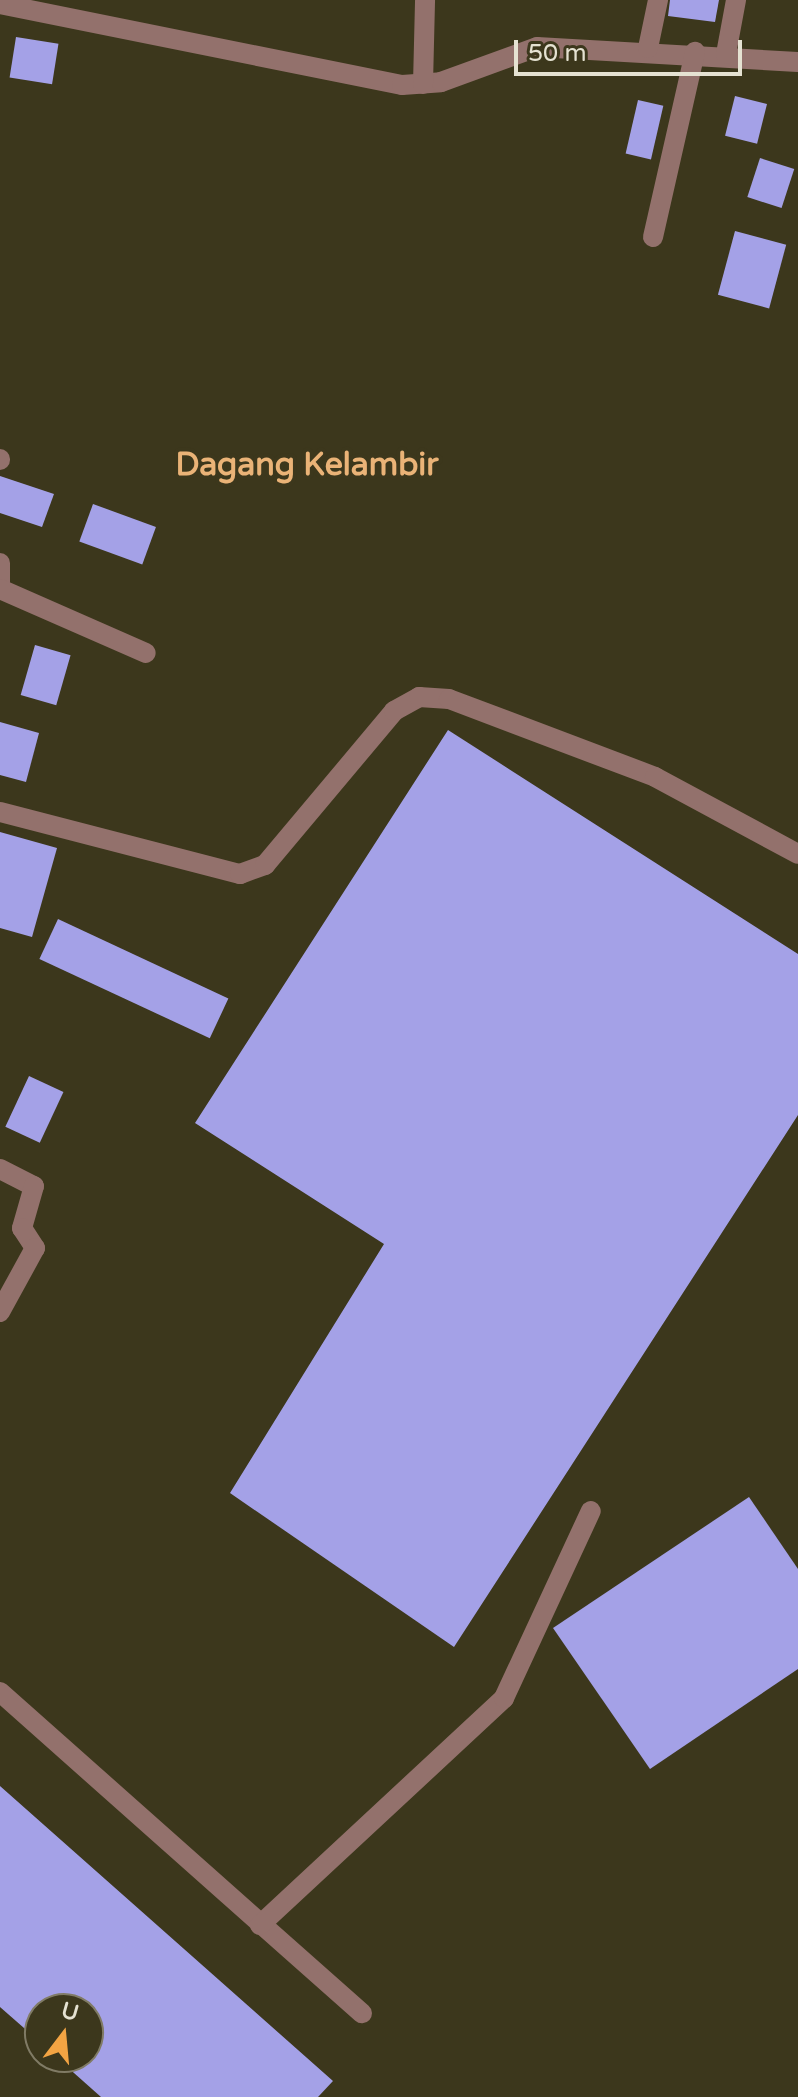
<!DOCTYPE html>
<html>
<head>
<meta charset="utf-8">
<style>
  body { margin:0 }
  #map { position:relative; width:798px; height:2097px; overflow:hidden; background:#3c371c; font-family:"Varela Round",sans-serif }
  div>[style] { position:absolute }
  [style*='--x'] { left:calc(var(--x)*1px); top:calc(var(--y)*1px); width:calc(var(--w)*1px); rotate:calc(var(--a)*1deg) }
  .building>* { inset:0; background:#a4a1e7; transform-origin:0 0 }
  .minor>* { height:20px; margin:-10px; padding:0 10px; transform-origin:10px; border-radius:10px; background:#93716c }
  span { translate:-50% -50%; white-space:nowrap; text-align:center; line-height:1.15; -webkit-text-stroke:8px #3c371c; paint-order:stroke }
  .quarter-label { font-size:32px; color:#eab377; font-weight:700 }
  .north { position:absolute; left:24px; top:1993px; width:80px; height:80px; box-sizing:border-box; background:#3c371c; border:2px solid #807b65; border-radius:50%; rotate:16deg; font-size:22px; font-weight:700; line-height:32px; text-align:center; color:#e5e2d2 }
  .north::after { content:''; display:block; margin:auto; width:28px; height:36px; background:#f3a443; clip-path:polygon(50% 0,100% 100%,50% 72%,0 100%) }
  .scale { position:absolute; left:514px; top:40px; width:228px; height:36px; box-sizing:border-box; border:4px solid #e5e2d2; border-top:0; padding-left:10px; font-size:24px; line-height:28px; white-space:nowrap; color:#e5e2d2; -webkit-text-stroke:6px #3c371c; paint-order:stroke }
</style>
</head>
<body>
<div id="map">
  <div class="building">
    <div style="clip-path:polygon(670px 0,719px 0,715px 22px,668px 16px)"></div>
    <div style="left:16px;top:37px;width:43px;height:41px;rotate:9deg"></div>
    <div style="left:735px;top:96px;width:33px;height:41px;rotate:14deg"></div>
    <div style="left:638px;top:100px;width:26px;height:55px;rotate:13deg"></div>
    <div style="left:760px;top:158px;width:36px;height:41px;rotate:18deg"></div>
    <div style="left:735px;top:231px;width:53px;height:66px;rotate:15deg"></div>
    <div style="clip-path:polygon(0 476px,54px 494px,42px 527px,0 513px)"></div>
    <div style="left:93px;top:504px;width:67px;height:40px;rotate:20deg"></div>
    <div style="left:35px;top:645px;width:37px;height:52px;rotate:16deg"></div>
    <div style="clip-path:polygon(0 722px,39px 733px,26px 782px,0 775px)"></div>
    <div style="clip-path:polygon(448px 730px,798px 954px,798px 1115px,454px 1647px,230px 1493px,384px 1244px,195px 1123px)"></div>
    <div style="clip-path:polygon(0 832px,57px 848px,32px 937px,0 928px)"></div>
    <div style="left:58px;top:919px;width:188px;height:44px;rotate:25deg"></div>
    <div style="left:29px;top:1076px;width:38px;height:56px;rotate:25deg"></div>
    <div style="clip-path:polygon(749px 1497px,798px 1569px,798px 1669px,650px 1769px,553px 1628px)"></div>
    <div style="clip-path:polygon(0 1786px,333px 2081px,318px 2097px,101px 2097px,56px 2057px,88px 2057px,88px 2009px,40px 2009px,40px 2042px,0 2007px)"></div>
  </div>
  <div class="minor">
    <div style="--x:0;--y:4;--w:410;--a:11.4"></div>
    <div style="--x:402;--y:85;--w:39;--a:-4"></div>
    <div style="--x:441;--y:82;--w:102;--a:-20"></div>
    <div style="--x:537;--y:47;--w:261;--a:3.3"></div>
    <div style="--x:648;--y:48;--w:49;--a:-78.2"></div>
    <div style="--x:726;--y:54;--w:55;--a:-79.5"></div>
    <div style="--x:423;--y:84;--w:84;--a:-88.6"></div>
    <div style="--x:653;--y:237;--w:190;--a:-77.2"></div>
    <div style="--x:0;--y:459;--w:1;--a:90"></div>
    <div style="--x:0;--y:563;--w:23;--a:90"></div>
    <div style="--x:0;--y:589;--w:159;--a:23.7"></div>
    <div style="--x:0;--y:812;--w:248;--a:14.5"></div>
    <div style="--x:240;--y:874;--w:27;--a:-20"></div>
    <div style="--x:265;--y:865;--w:201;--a:-50"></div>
    <div style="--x:394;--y:711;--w:29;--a:-29"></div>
    <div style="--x:419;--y:697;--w:30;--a:4"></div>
    <div style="--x:449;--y:699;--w:220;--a:20.7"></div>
    <div style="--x:655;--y:777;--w:162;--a:28.3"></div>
    <div style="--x:0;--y:1169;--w:38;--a:27"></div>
    <div style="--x:34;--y:1186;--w:44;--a:105.9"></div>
    <div style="--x:22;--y:1228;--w:24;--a:57"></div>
    <div style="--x:35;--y:1248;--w:73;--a:118.7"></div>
    <div style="--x:0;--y:1692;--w:484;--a:41.6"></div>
    <div style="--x:260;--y:1925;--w:333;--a:-42.9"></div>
    <div style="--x:504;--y:1698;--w:206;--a:-65.1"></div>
  </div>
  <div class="quarter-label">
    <span style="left:307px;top:465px">Dagang Kelambir</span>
  </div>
  <div class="north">U</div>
  <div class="scale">50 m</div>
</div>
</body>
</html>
